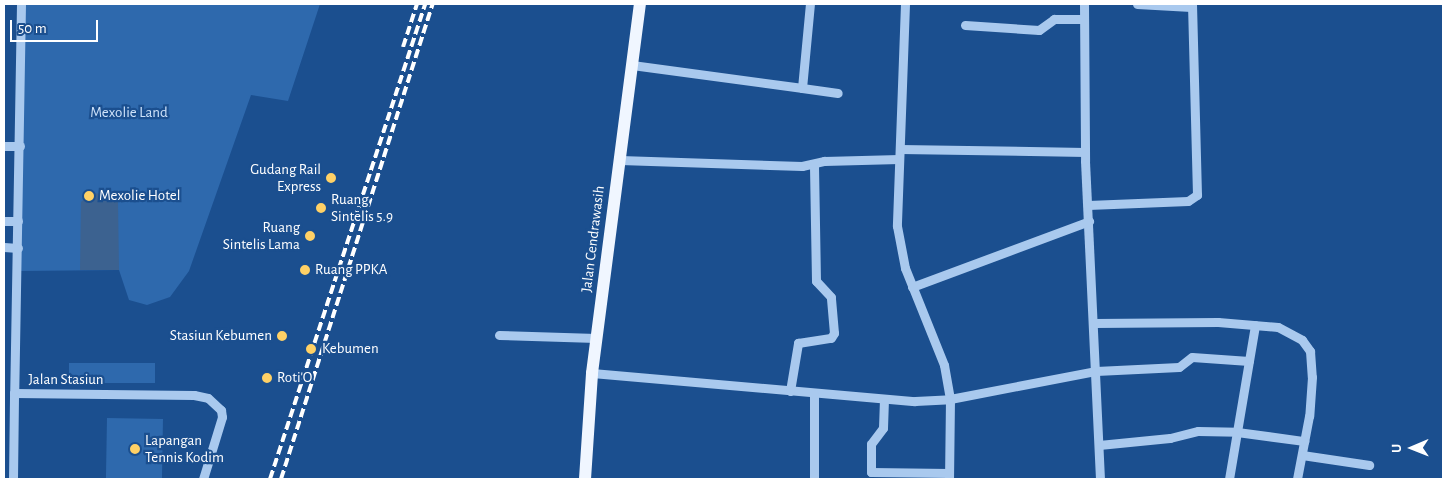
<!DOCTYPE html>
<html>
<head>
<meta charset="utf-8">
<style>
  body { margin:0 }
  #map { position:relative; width:1447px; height:483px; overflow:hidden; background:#1b4f8f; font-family:"Alegreya Sans",sans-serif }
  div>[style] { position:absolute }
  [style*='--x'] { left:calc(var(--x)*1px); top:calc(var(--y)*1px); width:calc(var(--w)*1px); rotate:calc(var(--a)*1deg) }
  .green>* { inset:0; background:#2e69ad; transform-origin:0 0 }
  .water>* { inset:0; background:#3c6290 }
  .minor>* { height:9px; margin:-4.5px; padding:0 4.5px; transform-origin:4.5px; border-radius:4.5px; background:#a9c9ee }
  .major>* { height:12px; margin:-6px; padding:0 6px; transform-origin:6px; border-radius:6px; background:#f0f6ff }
  .rail>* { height:4px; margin-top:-2px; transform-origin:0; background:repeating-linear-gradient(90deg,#fff 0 9px,transparent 0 13px) }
  .dots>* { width:14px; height:14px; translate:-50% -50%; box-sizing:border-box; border:2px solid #1b4f8f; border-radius:50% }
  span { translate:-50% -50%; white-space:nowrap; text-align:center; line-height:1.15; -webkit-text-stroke:4.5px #1b4f8f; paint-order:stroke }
  .park-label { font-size:15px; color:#cfe3fa }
  .poi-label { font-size:15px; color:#fff }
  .right { translate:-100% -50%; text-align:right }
  .left { translate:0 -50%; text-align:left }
  .street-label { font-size:15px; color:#fff }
  .frame { position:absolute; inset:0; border:5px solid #fff; pointer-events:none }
  .north { position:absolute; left:1387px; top:423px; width:50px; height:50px; -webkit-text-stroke:4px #1b4f8f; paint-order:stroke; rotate:269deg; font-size:14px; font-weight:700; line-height:20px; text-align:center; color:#fff }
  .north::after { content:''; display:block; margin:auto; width:18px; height:22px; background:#fff; clip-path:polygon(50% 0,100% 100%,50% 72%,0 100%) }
  .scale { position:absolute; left:10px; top:20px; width:88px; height:22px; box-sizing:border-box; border:2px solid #fff; border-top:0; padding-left:6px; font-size:15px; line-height:18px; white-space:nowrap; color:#fff; -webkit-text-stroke:4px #1b4f8f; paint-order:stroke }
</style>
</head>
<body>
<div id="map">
  <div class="green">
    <div style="clip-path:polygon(21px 4px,320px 4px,288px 101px,251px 95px,189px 271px,170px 297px,147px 305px,129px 300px,119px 270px,17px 271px)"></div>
    <div style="left:155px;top:363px;width:20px;height:86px;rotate:90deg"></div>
    <div style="left:107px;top:418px;width:56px;height:61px;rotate:1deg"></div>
  </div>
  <div class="water">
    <div style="clip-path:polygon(91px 193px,101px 194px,108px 200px,118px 201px,119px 270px,80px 270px,81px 202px)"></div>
  </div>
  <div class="minor">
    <div style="--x:21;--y:4;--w:389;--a:91"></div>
    <div style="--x:14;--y:393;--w:180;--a:0.6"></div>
    <div style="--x:194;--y:395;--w:14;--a:12"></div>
    <div style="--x:208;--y:398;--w:18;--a:43"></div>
    <div style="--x:221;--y:410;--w:7;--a:82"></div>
    <div style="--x:222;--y:417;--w:65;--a:107"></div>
    <div style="--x:905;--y:4;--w:222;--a:92.1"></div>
    <div style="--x:897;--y:226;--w:43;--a:79.2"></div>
    <div style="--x:905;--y:268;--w:105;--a:68.1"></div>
    <div style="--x:944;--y:365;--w:35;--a:80"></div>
    <div style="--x:950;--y:399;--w:80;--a:90.7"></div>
    <div style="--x:1084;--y:4;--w:157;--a:89.6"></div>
    <div style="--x:1085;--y:161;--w:318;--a:87.3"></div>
    <div style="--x:1137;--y:4;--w:54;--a:3.2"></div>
    <div style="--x:965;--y:25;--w:74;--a:3.9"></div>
    <div style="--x:1039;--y:30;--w:19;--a:-36"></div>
    <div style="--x:1054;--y:19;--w:30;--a:0"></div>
    <div style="--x:632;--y:65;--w:172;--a:7.7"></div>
    <div style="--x:802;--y:88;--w:84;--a:-84.6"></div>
    <div style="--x:802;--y:88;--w:36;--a:8"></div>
    <div style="--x:4;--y:146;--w:16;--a:0"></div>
    <div style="--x:900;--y:149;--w:185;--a:0.9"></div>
    <div style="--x:620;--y:160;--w:182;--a:1.9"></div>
    <div style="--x:802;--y:166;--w:23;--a:-13"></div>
    <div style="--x:824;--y:161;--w:75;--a:-1.5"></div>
    <div style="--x:1088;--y:205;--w:100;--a:-2.3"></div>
    <div style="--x:1188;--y:201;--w:11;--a:-34"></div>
    <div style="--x:1197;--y:195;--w:191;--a:-91.5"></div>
    <div style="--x:4;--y:221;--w:14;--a:0"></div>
    <div style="--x:4;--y:247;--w:14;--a:4"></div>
    <div style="--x:912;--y:287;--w:189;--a:-20.4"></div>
    <div style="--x:1094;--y:323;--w:124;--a:-0.5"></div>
    <div style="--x:1218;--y:322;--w:60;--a:4.8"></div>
    <div style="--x:1278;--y:327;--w:27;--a:28"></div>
    <div style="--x:1302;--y:340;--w:14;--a:54"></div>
    <div style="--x:1310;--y:351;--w:26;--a:86"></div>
    <div style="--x:1312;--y:377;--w:39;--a:94"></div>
    <div style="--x:1309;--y:416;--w:64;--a:100.8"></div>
    <div style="--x:499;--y:335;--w:97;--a:1.8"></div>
    <div style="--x:592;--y:373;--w:324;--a:5"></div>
    <div style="--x:915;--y:401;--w:35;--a:-3"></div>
    <div style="--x:950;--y:399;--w:149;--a:-10.9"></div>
    <div style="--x:1096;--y:371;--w:83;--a:-2.8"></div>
    <div style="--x:1179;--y:367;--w:16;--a:-38"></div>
    <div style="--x:1192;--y:357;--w:57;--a:4"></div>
    <div style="--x:790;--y:391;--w:49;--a:-80.5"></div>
    <div style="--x:798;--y:343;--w:33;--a:-9"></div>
    <div style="--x:831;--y:338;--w:6;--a:-59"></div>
    <div style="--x:834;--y:333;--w:36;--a:-95"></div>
    <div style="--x:831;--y:297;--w:22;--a:-133"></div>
    <div style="--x:816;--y:281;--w:117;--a:-91"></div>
    <div style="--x:814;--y:394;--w:85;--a:90"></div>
    <div style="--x:884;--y:399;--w:29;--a:92"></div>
    <div style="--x:883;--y:428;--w:20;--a:127"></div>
    <div style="--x:871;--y:444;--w:28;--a:90"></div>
    <div style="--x:871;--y:472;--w:78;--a:0.7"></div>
    <div style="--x:1099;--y:445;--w:71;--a:-5.6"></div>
    <div style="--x:1170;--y:438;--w:29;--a:-14"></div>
    <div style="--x:1198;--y:431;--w:39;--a:1"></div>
    <div style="--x:1237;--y:432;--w:68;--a:7.7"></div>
    <div style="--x:1302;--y:455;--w:68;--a:8.5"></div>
    <div style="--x:13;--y:479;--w:86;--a:-89.3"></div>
    <div style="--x:1229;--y:479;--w:156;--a:-80.4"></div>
  </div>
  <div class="major">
    <div style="--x:585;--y:479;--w:106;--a:-86.2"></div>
    <div style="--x:592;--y:373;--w:372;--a:-82.6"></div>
  </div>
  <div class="rail">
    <div style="--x:403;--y:47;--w:45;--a:-72"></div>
    <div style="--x:270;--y:479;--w:500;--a:-71.9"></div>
    <div style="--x:281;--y:479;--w:499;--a:-72.3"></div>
  </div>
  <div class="dots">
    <div style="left:331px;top:178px;background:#ffd166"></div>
    <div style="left:89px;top:196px;background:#ffd166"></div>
    <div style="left:321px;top:208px;background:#ffd166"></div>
    <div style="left:310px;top:236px;background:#ffd166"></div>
    <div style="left:305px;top:270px;background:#ffd166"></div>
    <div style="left:282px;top:336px;background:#ffd166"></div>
    <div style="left:311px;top:349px;background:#ffd166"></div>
    <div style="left:267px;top:378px;background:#ffd166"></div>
    <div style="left:135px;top:449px;background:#ffd166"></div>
  </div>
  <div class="park-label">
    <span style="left:129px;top:113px">Mexolie Land</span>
  </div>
  <div class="poi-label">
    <span class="right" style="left:321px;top:178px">Gudang Rail<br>Express</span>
    <span class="left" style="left:99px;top:196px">Mexolie Hotel</span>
    <span class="left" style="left:331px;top:208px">Ruang<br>Sintelis 5.9</span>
    <span class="right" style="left:300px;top:236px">Ruang<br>Sintelis Lama</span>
    <span class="left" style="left:315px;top:270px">Ruang PPKA</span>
    <span class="right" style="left:272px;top:336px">Stasiun Kebumen</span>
    <span class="left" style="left:322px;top:349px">Kebumen</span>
    <span class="left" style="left:277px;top:378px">Roti'O</span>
    <span class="left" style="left:145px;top:449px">Lapangan<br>Tennis Kodim</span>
  </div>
  <div class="street-label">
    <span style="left:593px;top:239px;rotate:-83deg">Jalan Cendrawasih</span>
    <span style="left:66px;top:380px">Jalan Stasiun</span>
  </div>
  <div class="frame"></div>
  <div class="north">U</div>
  <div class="scale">50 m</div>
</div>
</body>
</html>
